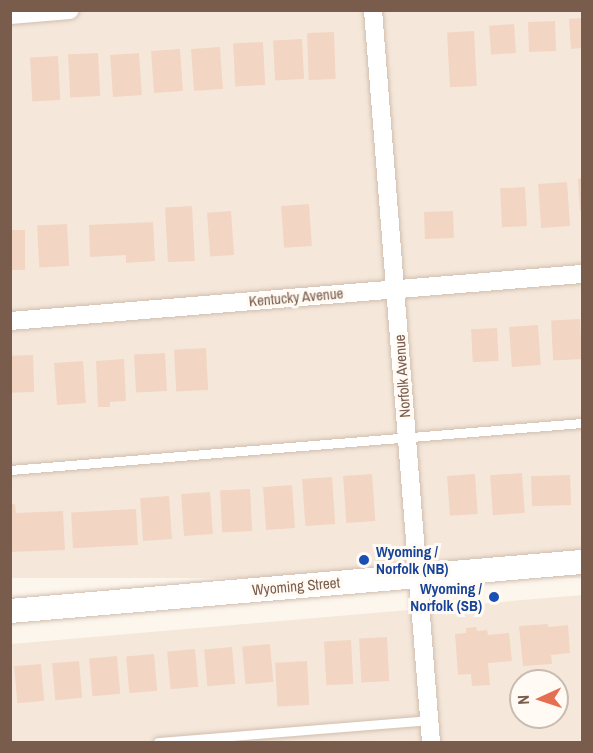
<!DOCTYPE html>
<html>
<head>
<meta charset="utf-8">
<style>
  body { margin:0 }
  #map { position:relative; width:593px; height:753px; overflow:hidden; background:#fdf6ec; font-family:"Archivo Narrow",sans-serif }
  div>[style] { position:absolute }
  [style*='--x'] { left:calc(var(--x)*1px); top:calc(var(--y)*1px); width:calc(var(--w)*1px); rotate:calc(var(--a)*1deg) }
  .residential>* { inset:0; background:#f5e8da; transform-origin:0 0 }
  .building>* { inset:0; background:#f3d5c3; transform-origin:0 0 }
  .roads { filter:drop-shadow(0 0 2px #d1beb0) drop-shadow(0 0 2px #d1beb0) }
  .service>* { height:9px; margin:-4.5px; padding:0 4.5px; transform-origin:4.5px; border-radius:4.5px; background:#fff }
  .minor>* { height:18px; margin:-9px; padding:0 9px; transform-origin:9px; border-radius:9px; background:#fff }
  .tertiary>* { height:24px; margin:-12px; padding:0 12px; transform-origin:12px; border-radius:12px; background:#fff }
  .dots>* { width:16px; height:16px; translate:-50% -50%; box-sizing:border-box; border:3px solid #fffaf3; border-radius:50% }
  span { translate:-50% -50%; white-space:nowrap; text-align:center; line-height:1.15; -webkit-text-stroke:6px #fffaf3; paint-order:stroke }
  .street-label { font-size:15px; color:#7a5c4d }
  .transit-label { font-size:15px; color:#164399; font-weight:700 }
  .left { translate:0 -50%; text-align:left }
  .right { translate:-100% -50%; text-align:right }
  .frame { position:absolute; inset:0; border:12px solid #7a5c4d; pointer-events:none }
  .north { position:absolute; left:509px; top:669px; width:60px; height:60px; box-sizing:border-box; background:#fffaf3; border:2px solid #cabbb1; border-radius:50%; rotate:267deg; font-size:16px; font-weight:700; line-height:24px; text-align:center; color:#7a5c4d }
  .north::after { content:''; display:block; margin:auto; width:21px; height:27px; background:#e76f51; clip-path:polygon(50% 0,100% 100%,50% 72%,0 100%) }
</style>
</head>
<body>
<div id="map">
  <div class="residential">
    <div style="left:11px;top:11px;width:571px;height:567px"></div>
    <div style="clip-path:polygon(evenodd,582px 595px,582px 742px,11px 742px,11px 644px,582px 595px,521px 681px,557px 681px,557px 717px,521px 717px,521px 681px)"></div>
  </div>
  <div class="building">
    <div style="clip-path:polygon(582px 18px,582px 48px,571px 49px,569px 19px)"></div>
    <div style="left:555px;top:21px;width:30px;height:27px;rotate:88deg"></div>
    <div style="left:514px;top:24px;width:29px;height:25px;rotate:86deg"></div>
    <div style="left:474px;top:31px;width:55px;height:27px;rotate:87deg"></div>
    <div style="left:334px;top:32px;width:47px;height:27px;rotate:88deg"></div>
    <div style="left:302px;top:39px;width:40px;height:29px;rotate:87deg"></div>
    <div style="left:263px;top:42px;width:43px;height:30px;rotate:87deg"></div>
    <div style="left:220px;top:47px;width:42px;height:29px;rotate:86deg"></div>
    <div style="left:180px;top:49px;width:42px;height:29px;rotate:86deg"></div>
    <div style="left:98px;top:53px;width:43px;height:30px;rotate:87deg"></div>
    <div style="left:139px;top:53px;width:42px;height:29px;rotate:86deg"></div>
    <div style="left:58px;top:56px;width:44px;height:28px;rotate:87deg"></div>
    <div style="clip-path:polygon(582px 178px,582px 210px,580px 210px,578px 179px)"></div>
    <div style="left:567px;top:182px;width:44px;height:29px;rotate:86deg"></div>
    <div style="left:525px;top:187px;width:39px;height:25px;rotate:87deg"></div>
    <div style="left:309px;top:204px;width:42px;height:28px;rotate:86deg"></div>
    <div style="left:192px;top:206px;width:55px;height:27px;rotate:87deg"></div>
    <div style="left:231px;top:211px;width:44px;height:24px;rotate:86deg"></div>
    <div style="left:453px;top:211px;width:27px;height:29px;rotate:88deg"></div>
    <div style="clip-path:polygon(153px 222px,155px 261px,126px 263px,126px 255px,90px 257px,89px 225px)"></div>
    <div style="left:67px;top:224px;width:42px;height:30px;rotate:87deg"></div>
    <div style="left:10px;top:230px;width:15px;height:40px"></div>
    <div style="left:580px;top:319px;width:40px;height:29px;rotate:87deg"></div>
    <div style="left:538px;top:325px;width:40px;height:29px;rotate:86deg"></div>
    <div style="left:497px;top:328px;width:33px;height:26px;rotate:87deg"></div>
    <div style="left:206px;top:348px;width:42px;height:32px;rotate:87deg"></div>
    <div style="left:165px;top:353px;width:38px;height:31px;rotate:87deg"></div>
    <div style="left:33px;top:355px;width:37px;height:23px;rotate:88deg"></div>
    <div style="clip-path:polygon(124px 359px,126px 401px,110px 402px,110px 407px,98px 407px,96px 361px)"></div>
    <div style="left:83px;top:361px;width:42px;height:29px;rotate:86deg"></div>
    <div style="left:522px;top:473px;width:40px;height:32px;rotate:86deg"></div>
    <div style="left:372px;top:474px;width:47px;height:29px;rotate:86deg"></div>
    <div style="left:475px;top:474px;width:40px;height:28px;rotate:86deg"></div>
    <div style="left:570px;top:475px;width:30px;height:39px;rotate:88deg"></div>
    <div style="left:332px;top:477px;width:47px;height:30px;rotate:86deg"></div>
    <div style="left:292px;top:485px;width:43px;height:29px;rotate:86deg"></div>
    <div style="left:250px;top:489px;width:42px;height:30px;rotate:87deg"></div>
    <div style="left:210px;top:492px;width:42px;height:29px;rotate:86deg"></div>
    <div style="left:169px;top:496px;width:43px;height:29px;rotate:86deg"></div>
    <div style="clip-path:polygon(15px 504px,16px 513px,63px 511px,65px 550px,10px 552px,10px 505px)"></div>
    <div style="left:136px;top:509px;width:36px;height:65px;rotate:87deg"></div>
    <div style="clip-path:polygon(548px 624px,548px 627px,568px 625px,570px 653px,551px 655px,552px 664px,523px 666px,519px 626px)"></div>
    <div style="clip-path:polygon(476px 627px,477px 631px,487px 630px,488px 635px,509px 633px,512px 661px,488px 663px,490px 685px,472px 686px,471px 674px,458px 675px,455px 634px,466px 633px,466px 628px)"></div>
    <div style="left:387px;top:637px;width:44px;height:28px;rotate:87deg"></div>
    <div style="left:351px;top:640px;width:44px;height:27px;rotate:87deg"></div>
    <div style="left:270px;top:644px;width:38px;height:28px;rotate:85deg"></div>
    <div style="left:232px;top:647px;width:37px;height:28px;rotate:85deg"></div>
    <div style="left:195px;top:649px;width:38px;height:28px;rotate:85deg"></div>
    <div style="left:154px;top:654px;width:37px;height:28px;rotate:85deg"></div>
    <div style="left:117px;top:656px;width:38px;height:28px;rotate:85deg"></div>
    <div style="left:79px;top:661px;width:37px;height:27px;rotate:85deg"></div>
    <div style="left:307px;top:661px;width:44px;height:32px;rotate:87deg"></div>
    <div style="left:41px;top:664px;width:37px;height:27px;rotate:85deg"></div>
  </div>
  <div class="roads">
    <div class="service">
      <div style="--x:10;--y:470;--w:574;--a:-4.7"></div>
      <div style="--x:158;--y:742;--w:272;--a:-4.6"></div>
    </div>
    <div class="minor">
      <div style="--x:373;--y:10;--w:734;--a:85.47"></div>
      <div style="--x:10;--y:15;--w:60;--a:-4.8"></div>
      <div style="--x:10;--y:321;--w:574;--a:-4.7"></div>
    </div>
    <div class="tertiary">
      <div style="--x:10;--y:611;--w:574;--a:-4.9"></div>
    </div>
  </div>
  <div class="dots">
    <div style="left:364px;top:560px;background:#1a4fb4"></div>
    <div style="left:494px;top:597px;background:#1a4fb4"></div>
  </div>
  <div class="street-label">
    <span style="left:296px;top:297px;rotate:-5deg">Kentucky Avenue</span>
    <span style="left:402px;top:376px;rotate:-94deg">Norfolk Avenue</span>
    <span style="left:296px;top:586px;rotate:-5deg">Wyoming Street</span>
  </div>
  <div class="transit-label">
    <span class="left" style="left:376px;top:560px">Wyoming /<br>Norfolk (NB)</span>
    <span class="right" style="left:482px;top:597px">Wyoming /<br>Norfolk (SB)</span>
  </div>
  <div class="frame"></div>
  <div class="north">N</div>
</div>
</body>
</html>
